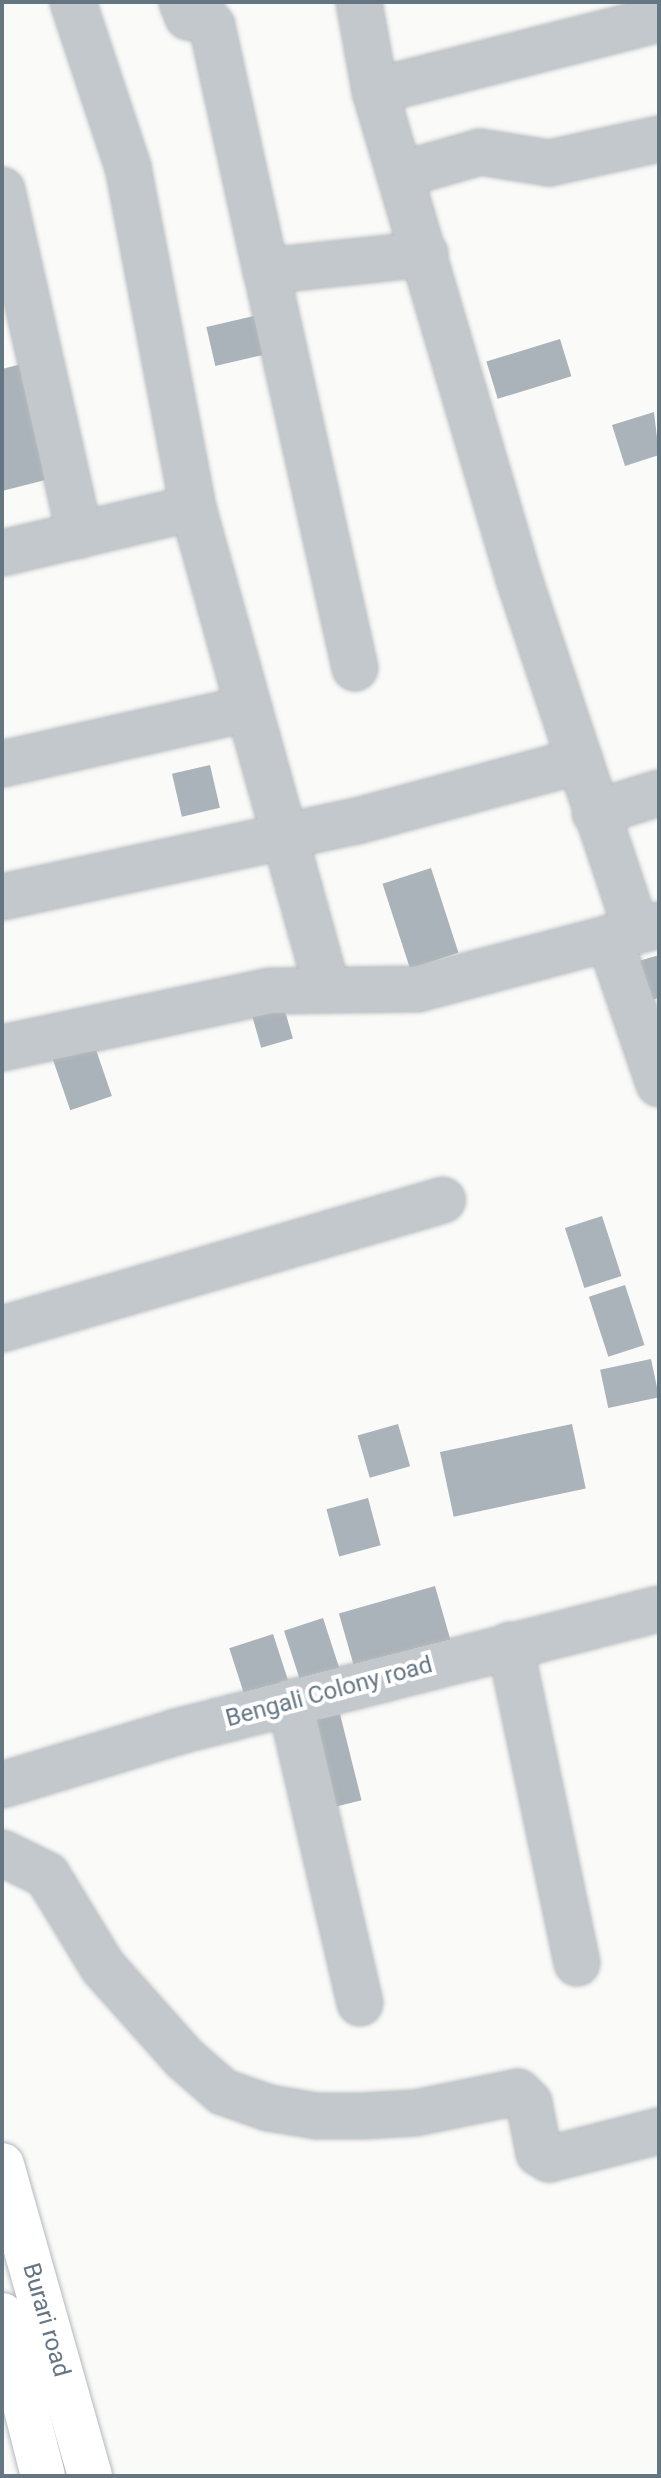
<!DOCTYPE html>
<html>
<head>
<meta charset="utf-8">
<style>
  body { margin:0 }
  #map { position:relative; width:661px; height:2478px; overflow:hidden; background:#fafaf8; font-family:Roboto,sans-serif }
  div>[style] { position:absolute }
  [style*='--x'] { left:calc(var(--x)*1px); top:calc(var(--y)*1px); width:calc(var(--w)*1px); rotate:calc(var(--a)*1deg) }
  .building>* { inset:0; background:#aab3b9; transform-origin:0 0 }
  .roads { filter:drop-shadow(0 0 2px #b5babe) drop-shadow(0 0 2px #b5babe) }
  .minor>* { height:44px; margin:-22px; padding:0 22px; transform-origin:22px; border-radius:22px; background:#c3c8cc }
  .major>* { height:44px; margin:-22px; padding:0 22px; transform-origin:22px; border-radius:22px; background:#fff }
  span { translate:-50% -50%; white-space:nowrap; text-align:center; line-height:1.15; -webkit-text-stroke:8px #fff; paint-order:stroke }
  .street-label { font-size:24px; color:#657683 }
  .frame { position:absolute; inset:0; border:4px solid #657683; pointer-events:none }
</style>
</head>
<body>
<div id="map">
  <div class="building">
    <div style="left:258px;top:315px;width:40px;height:53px;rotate:77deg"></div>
    <div style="left:560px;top:339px;width:39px;height:77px;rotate:73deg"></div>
    <div style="clip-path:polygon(33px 361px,61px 476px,2px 491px,2px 369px)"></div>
    <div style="clip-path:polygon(654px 412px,659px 455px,625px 466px,612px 425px)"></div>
    <div style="left:210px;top:765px;width:44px;height:39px;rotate:77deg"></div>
    <div style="left:431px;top:868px;width:89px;height:51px;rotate:72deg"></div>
    <div style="clip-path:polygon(659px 955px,659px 998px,651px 1000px,639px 961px)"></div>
    <div style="left:283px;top:1004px;width:36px;height:33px;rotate:74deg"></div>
    <div style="left:94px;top:1044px;width:55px;height:44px;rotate:71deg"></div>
    <div style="left:602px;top:1216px;width:63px;height:39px;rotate:72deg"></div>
    <div style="left:625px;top:1285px;width:63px;height:38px;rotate:72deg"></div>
    <div style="left:651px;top:1359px;width:39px;height:52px;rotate:78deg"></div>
    <div style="left:398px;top:1424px;width:44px;height:42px;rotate:74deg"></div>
    <div style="left:572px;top:1424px;width:66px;height:135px;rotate:78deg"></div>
    <div style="left:368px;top:1498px;width:49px;height:43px;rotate:75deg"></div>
    <div style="left:435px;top:1586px;width:59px;height:100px;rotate:74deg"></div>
    <div style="left:323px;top:1618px;width:60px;height:41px;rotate:72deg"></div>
    <div style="left:273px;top:1634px;width:60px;height:46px;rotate:72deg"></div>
    <div style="left:340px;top:1714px;width:89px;height:35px;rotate:76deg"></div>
  </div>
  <div class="roads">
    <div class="minor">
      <div style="--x:73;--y:2;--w:174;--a:71.6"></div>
      <div style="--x:128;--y:167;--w:347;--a:79.2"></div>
      <div style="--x:193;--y:508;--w:497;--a:74.4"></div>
      <div style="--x:182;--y:2;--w:16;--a:68"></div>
      <div style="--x:188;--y:17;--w:19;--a:9"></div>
      <div style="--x:207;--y:20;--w:8;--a:50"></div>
      <div style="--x:212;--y:26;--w:251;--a:77.6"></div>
      <div style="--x:359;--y:2;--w:90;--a:79.8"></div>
      <div style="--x:375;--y:91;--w:509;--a:73.56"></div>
      <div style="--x:519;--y:579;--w:371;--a:71.5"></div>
      <div style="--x:375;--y:91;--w:293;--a:-14.2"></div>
      <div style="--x:403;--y:174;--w:80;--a:-15.9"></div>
      <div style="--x:480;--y:152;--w:70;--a:9.1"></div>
      <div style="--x:549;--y:163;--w:113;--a:-12.3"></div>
      <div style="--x:2;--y:190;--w:354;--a:77.3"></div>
      <div style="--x:2;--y:553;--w:196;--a:-13.3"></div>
      <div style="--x:355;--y:668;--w:407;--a:-102.6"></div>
      <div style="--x:266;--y:271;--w:160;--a:-6.1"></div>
      <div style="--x:2;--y:764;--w:251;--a:-12.7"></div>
      <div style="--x:595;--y:813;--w:67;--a:-17.4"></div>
      <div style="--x:2;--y:897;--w:363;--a:-12.1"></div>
      <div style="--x:357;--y:821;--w:231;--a:-15.1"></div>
      <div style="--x:609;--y:938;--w:154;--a:71.1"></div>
      <div style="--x:2;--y:1048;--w:274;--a:-12"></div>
      <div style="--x:270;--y:991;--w:147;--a:-0.8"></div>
      <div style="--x:417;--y:989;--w:250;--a:-14.8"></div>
      <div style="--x:2;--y:1329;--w:459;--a:-16.3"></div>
      <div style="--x:510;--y:1645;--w:325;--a:78.1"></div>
      <div style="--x:290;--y:1702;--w:309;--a:76.9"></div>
      <div style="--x:2;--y:1785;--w:182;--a:-16.9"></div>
      <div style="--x:176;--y:1732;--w:498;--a:-14.3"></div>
      <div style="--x:2;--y:1853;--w:50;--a:26.1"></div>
      <div style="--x:47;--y:1875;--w:108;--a:58.7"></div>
      <div style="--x:103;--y:1967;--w:122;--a:48.3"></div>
      <div style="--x:184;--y:2058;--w:52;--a:41.1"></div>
      <div style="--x:223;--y:2092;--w:49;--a:19.2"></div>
      <div style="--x:269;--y:2108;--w:49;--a:9.5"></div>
      <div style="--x:317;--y:2116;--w:45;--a:0"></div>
      <div style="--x:362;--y:2116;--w:53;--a:-3.2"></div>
      <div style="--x:415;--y:2113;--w:105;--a:-11.5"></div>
      <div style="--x:518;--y:2092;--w:16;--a:45"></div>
      <div style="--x:529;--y:2103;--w:51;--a:78.7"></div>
      <div style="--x:539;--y:2153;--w:12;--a:31"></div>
      <div style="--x:549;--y:2159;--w:114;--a:-14.3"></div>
    </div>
    <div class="major">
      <div style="--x:2;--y:2165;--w:323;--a:74.2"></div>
      <div style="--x:2;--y:2315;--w:166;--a:75.7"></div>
    </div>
  </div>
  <div class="street-label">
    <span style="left:329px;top:1692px;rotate:-15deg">Bengali Colony road</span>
    <span style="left:46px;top:2320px;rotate:74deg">Burari road</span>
  </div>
  <div class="frame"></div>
</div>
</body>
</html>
